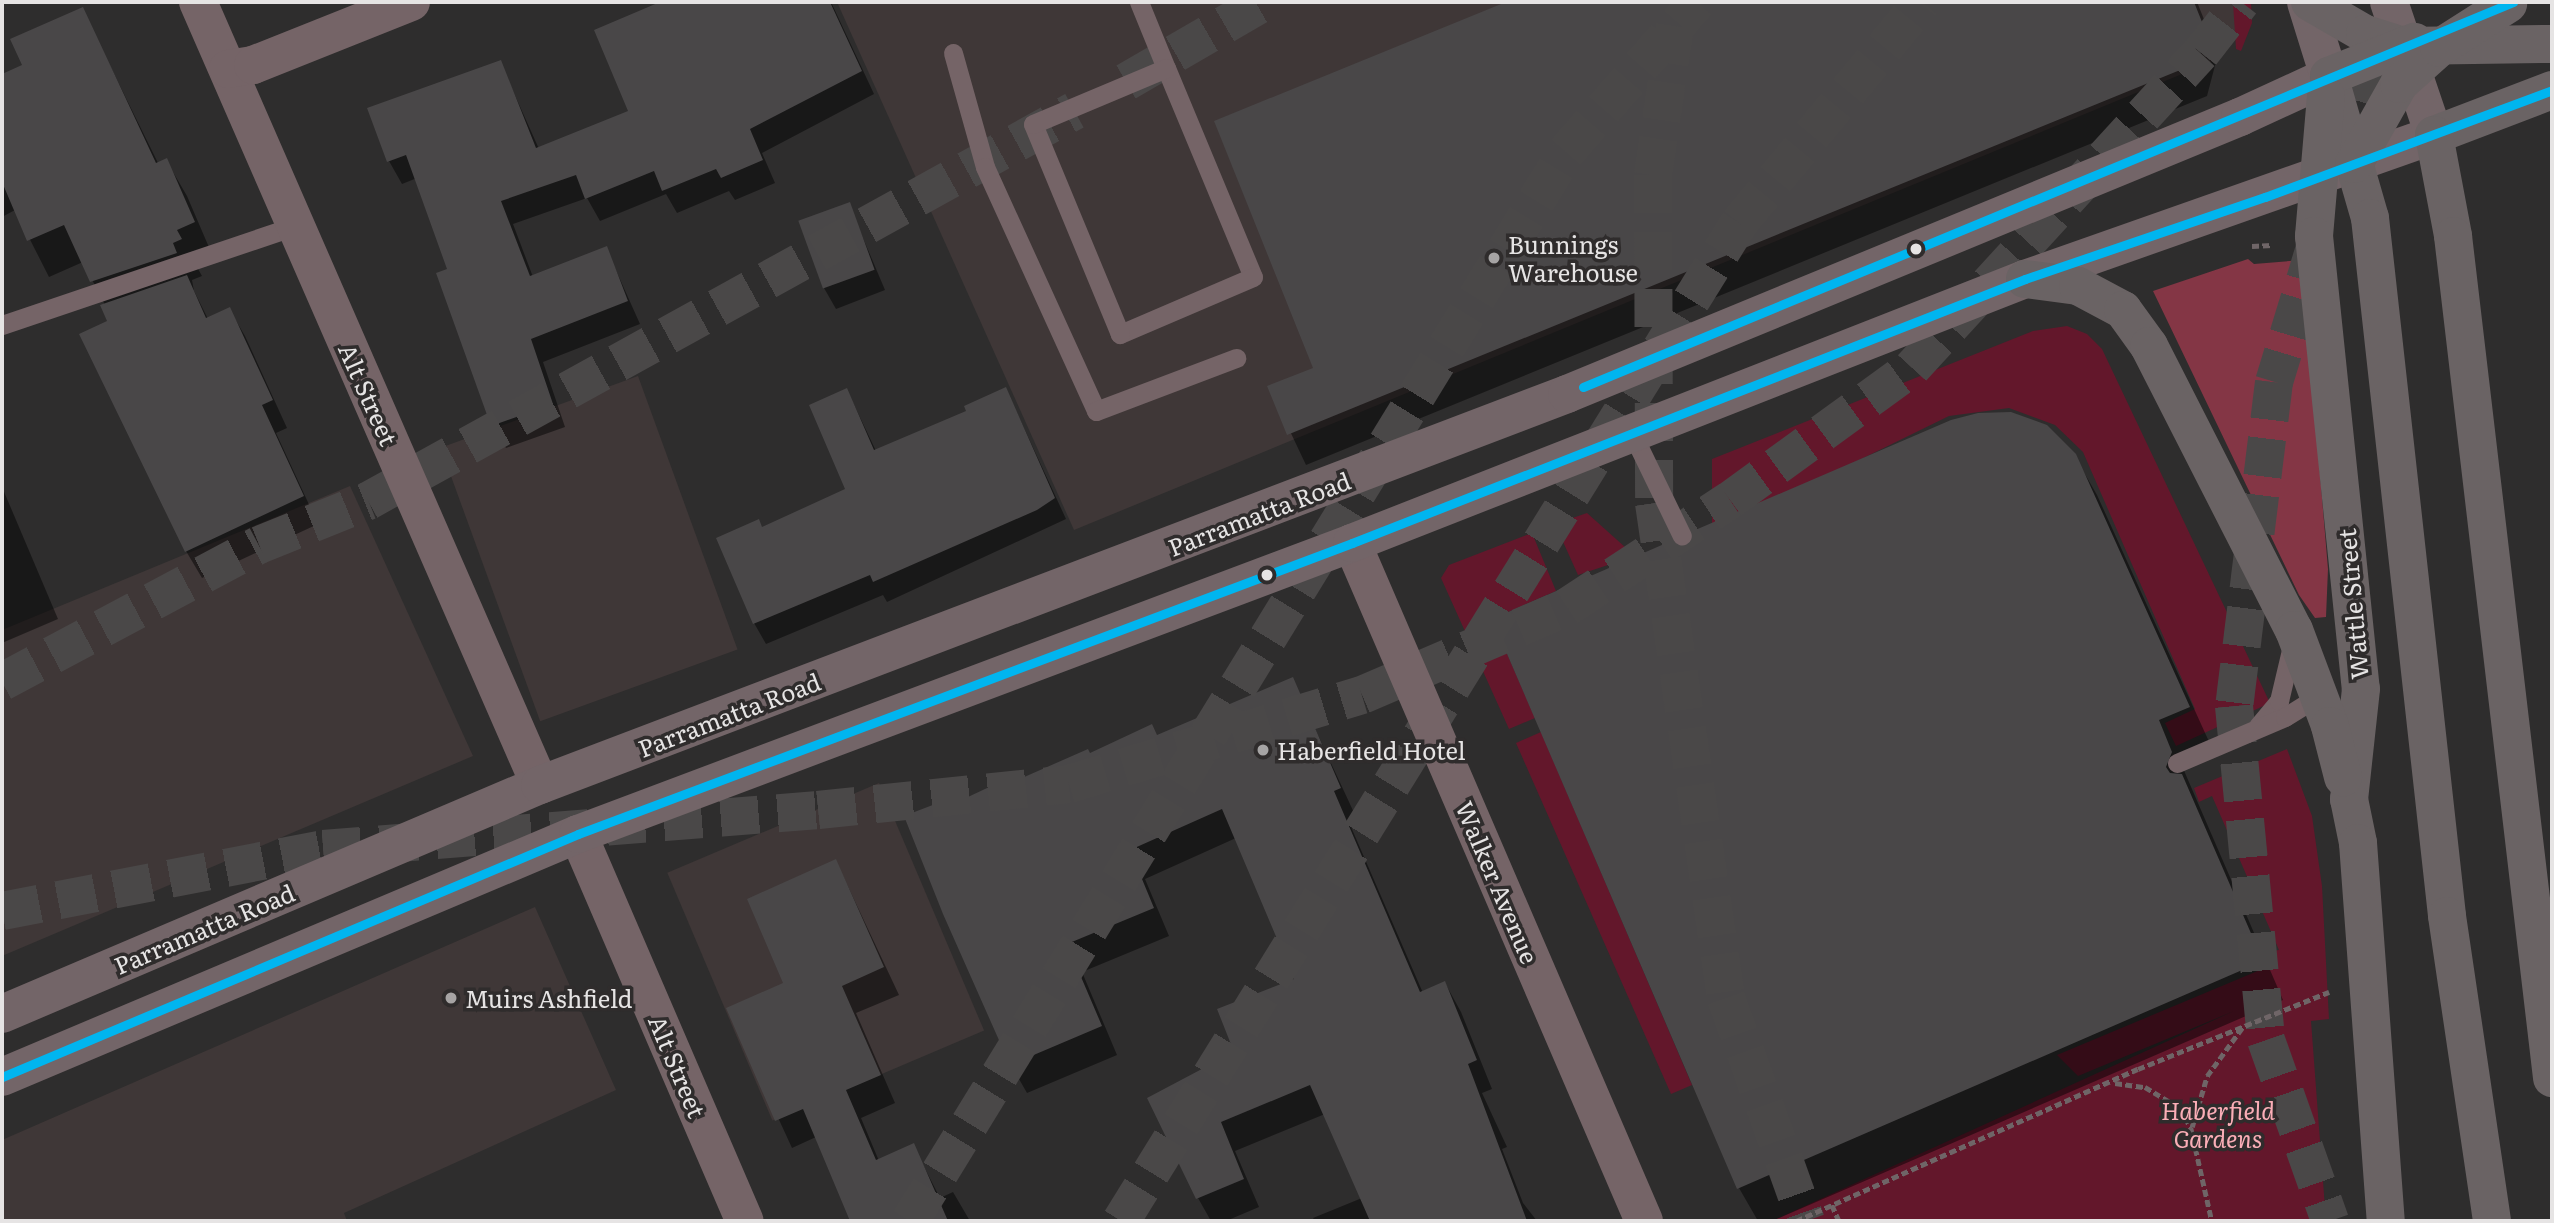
<!DOCTYPE html>
<html>
<head>
<meta charset="utf-8">
<style>
  body { margin:0 }
  #map { position:relative; width:2554px; height:1223px; overflow:hidden; background:#2e2d2d; font-family:Literata,serif }
  div>[style] { position:absolute }
  [style*='--x'] { left:calc(var(--x)*1px); top:calc(var(--y)*1px); width:calc(var(--w)*1px); rotate:calc(var(--a)*1deg) }
  .built>* { inset:0; background:#3f3737; transform-origin:0 0 }
  .green>* { inset:0; background:#63172b }
  .forest>* { inset:0; background:#843645 }
  .shadow>* { inset:0; background:#0007 }
  .building>* { inset:0; background:#494748; transform-origin:0 0 }
  .highway-tunnel>* { height:38px; margin-top:-19px; transform-origin:0; background:repeating-linear-gradient(90deg,#4a4848 0 38px,transparent 0 57px) }
  .path>* { height:4.5px; margin-top:-2.25px; transform-origin:0; background:repeating-linear-gradient(90deg,#6f6567 0 7px,transparent 0 10.5px) }
  .lane>* { height:19px; margin:-9.5px; padding:0 9.5px; transform-origin:9.5px; border-radius:9.5px; background:#756467 }
  .street>* { height:38px; margin:-19px; padding:0 19px; transform-origin:19px; border-radius:19px; background:#756467 }
  .primary>* { height:38px; margin:-19px; padding:0 19px; transform-origin:19px; border-radius:19px; background:#736568 }
  .highway>* { height:38px; margin:-19px; padding:0 19px; transform-origin:19px; border-radius:19px; background:#6a6364 }
  .bus-1>* { height:9px; margin:-4.5px; padding:0 4.5px; transform-origin:4.5px; border-radius:4.5px; background:#00b5ef }
  .dots>* { width:19px; height:19px; translate:-50% -50%; box-sizing:border-box; border:4px solid #2f2c2c; border-radius:50% }
  span { translate:-50% -50%; white-space:nowrap; text-align:center; line-height:1.15; -webkit-text-stroke:7px #2f2c2c; paint-order:stroke }
  .poi-label { font-size:24px; color:#e6e4e4 }
  .left { translate:0 -50%; text-align:left }
  .street-label { font-size:24px; color:#e6e4e4 }
  .park-label { font-size:24px; color:#fbaeb7; font-style:italic }
  .frame { position:absolute; inset:0; border:4px solid #e6e4e4; pointer-events:none }
</style>
</head>
<body>
<div id="map">
  <div class="built">
    <div style="clip-path:polygon(837px 2px,2243px 2px,2247px 23px,2221px 58px,1074px 530px)"></div>
    <div style="left:638px;top:376px;width:291px;height:210px;rotate:70deg"></div>
    <div style="clip-path:polygon(350px 486px,473px 756px,2px 956px,2px 630px)"></div>
    <div style="left:879px;top:783px;width:269px;height:230px;rotate:67deg"></div>
    <div style="clip-path:polygon(535px 907px,616px 1090px,344px 1213px,347px 1221px,2px 1221px,2px 1140px)"></div>
  </div>
  <div class="green">
    <div style="clip-path:polygon(2233px 2px,2251px 2px,2252px 23px,2241px 51px,2236px 49px)"></div>
    <div style="clip-path:polygon(2067px 326px,2087px 334px,2102px 349px,2270px 703px,2176px 746px,2165px 723px,2195px 709px,2083px 452px,2055px 425px,2009px 408px,1949px 416px,1712px 532px,1712px 459px,2033px 331px)"></div>
    <div style="clip-path:polygon(1587px 513px,1635px 556px,1578px 575px,1555px 524px)"></div>
    <div style="clip-path:polygon(1532px 533px,1556px 591px,1492px 619px,1535px 718px,1509px 729px,1441px 578px,1449px 565px)"></div>
    <div style="clip-path:polygon(1541px 732px,1692px 1085px,1671px 1094px,1516px 743px)"></div>
    <div style="clip-path:polygon(2287px 749px,2312px 816px,2322px 886px,2329px 1019px,2311px 1021px,2326px 1221px,1772px 1221px,2234px 1011px,2078px 1076px,2057px 1055px,2272px 965px,2271px 951px,2279px 950px,2212px 796px,2199px 802px,2194px 788px)"></div>
  </div>
  <div class="forest">
    <div style="clip-path:polygon(2248px 259px,2254px 264px,2302px 260px,2328px 569px,2326px 617px,2315px 618px,2299px 595px,2153px 291px)"></div>
  </div>
  <div class="shadow">
    <div style="clip-path:polygon(673px 2px,831px 2px,874px 94px,762px 153px,775px 183px,735px 200px,729px 191px,677px 213px,666px 194px,600px 221px,587px 198px,513px 224px,533px 277px,606px 248px,640px 324px,543px 362px,565px 427px,506px 448px,493px 425px,449px 270px,417px 178px,402px 184px,389px 161px,500px 62px,539px 149px,631px 112px,639px 18px)"></div>
    <div style="clip-path:polygon(1510px 2px,2197px 2px,2218px 54px,2207px 96px,1306px 465px,1269px 387px,1315px 369px,1216px 122px)"></div>
    <div style="clip-path:polygon(82px 9px,158px 163px,166px 160px,187px 196px,214px 259px,197px 267px,202px 276px,192px 280px,194px 291px,208px 319px,229px 309px,245px 336px,287px 428px,276px 433px,318px 524px,202px 578px,186px 551px,105px 305px,83px 262px,49px 277px,15px 210px,2px 217px,2px 76px,24px 66px)"></div>
    <div style="clip-path:polygon(849px 205px,885px 290px,836px 309px,824px 288px)"></div>
    <div style="clip-path:polygon(1006px 389px,1066px 519px,887px 602px,883px 595px,766px 644px,754px 623px,762px 529px,848px 490px,847px 390px,876px 451px,969px 412px)"></div>
    <div style="clip-path:polygon(2074px 455px,2097px 495px,2211px 746px,2179px 759px,2283px 1000px,1772px 1221px,1758px 1221px,1739px 1188px,1688px 550px)"></div>
    <div style="clip-path:polygon(2px 487px,58px 619px,2px 643px)"></div>
    <div style="clip-path:polygon(1292px 679px,1356px 817px,1348px 820px,1423px 993px,1445px 983px,1461px 1012px,1492px 1089px,1482px 1093px,1507px 1147px,1502px 1149px,1523px 1203px,1537px 1221px,1315px 1221px,1313px 1218px,1362px 1198px,1325px 1114px,1235px 1151px,1259px 1207px,1226px 1221px,1211px 1221px,1198px 1198px,1236px 1052px,1297px 980px,1236px 838px,1145px 879px,1169px 936px,1082px 972px,1117px 1055px,1027px 1093px,1011px 1065px,906px 817px,953px 805px,1090px 755px,1158px 737px)"></div>
    <div style="clip-path:polygon(836px 861px,899px 995px,856px 1013px,895px 1103px,861px 1118px,879px 1161px,913px 1145px,940px 1198px,953px 1192px,970px 1221px,853px 1221px,816px 1137px,792px 1148px,728px 1009px,786px 984px)"></div>
  </div>
  <div class="building">
    <div style="clip-path:polygon(660px 2px,830px 2px,862px 71px,750px 129px,763px 160px,721px 178px,716px 169px,662px 191px,654px 171px,585px 199px,576px 175px,501px 201px,530px 276px,607px 246px,628px 301px,531px 339px,553px 404px,491px 426px,436px 273px,447px 269px,406px 155px,387px 162px,367px 108px,501px 60px,536px 148px,628px 111px,594px 30px)"></div>
    <div style="clip-path:polygon(1506px 2px,2194px 2px,2202px 22px,2190px 66px,1287px 435px,1267px 386px,1313px 368px,1214px 121px)"></div>
    <div style="clip-path:polygon(83px 7px,156px 163px,167px 158px,195px 222px,177px 230px,182px 239px,173px 243px,177px 253px,90px 282px,64px 225px,27px 241px,2px 182px,2px 74px,22px 65px,10px 39px)"></div>
    <div style="left:850px;top:202px;width:72px;height:55px;rotate:70deg"></div>
    <div style="clip-path:polygon(187px 275px,206px 318px,230px 307px,273px 400px,262px 405px,304px 496px,185px 552px,79px 334px,107px 321px,100px 305px)"></div>
    <div style="clip-path:polygon(1006px 387px,1055px 498px,1037px 510px,873px 582px,870px 575px,753px 624px,716px 538px,759px 519px,762px 527px,845px 489px,809px 405px,847px 388px,874px 450px,966px 411px,964px 406px)"></div>
    <div style="clip-path:polygon(2011px 412px,2047px 425px,2076px 454px,2190px 707px,2159px 720px,2172px 752px,2166px 767px,2170px 773px,2182px 774px,2263px 961px,1737px 1189px,1492px 619px,1671px 541px,1687px 547px,1693px 531px,1951px 420px,1978px 413px)"></div>
    <div style="clip-path:polygon(1293px 677px,1341px 788px,1334px 791px,1420px 992px,1445px 981px,1477px 1060px,1468px 1064px,1527px 1221px,1370px 1221px,1310px 1085px,1221px 1122px,1244px 1179px,1196px 1199px,1147px 1098px,1234px 1052px,1217px 1009px,1294px 979px,1222px 809px,1130px 850px,1154px 908px,1067px 944px,1102px 1026px,1010px 1065px,943px 914px,904px 816px,951px 798px,953px 804px,1019px 773px,1022px 778px,1088px 749px,1090px 753px,1152px 724px,1157px 735px)"></div>
    <div style="clip-path:polygon(836px 859px,884px 967px,842px 986px,881px 1075px,846px 1090px,876px 1160px,914px 1143px,948px 1221px,850px 1221px,803px 1109px,775px 1121px,726px 1008px,783px 983px,747px 899px)"></div>
  </div>
  <div class="highway-tunnel">
    <div style="--x:1675;--y:26;--w:151;--a:98.4"></div>
    <div style="--x:1653;--y:175;--w:328;--a:89.8"></div>
    <div style="--x:1654;--y:503;--w:500;--a:81.72"></div>
    <div style="--x:1726;--y:998;--w:237;--a:70.3"></div>
    <div style="--x:1126;--y:82;--w:160;--a:-30.1"></div>
    <div style="--x:2343;--y:156;--w:129;--a:-72.8"></div>
    <div style="--x:2316;--y:244;--w:144;--a:106.9"></div>
    <div style="--x:2274;--y:382;--w:326;--a:97"></div>
    <div style="--x:2234;--y:706;--w:336;--a:84.5"></div>
    <div style="--x:2266;--y:1040;--w:192;--a:70.5"></div>
    <div style="--x:2;--y:682;--w:291;--a:-28.1"></div>
    <div style="--x:259;--y:545;--w:118;--a:-22"></div>
    <div style="--x:368;--y:501;--w:807;--a:-28.92"></div>
    <div style="--x:2;--y:911;--w:327;--a:-10.9"></div>
    <div style="--x:323;--y:849;--w:497;--a:-4.5"></div>
    <div style="--x:818;--y:810;--w:252;--a:-5.9"></div>
    <div style="--x:1069;--y:784;--w:306;--a:-16.9"></div>
    <div style="--x:1362;--y:695;--w:223;--a:-23.2"></div>
    <div style="--x:1567;--y:607;--w:195;--a:-33.3"></div>
    <div style="--x:1730;--y:500;--w:225;--a:-36"></div>
    <div style="--x:1912;--y:368;--w:427;--a:-47.5"></div>
    <div style="--x:2201;--y:53;--w:65;--a:-51.9"></div>
    <div style="--x:910;--y:1221;--w:1254;--a:-58.46"></div>
    <div style="--x:1566;--y:152;--w:199;--a:-48.9"></div>
    <div style="--x:1121;--y:1221;--w:1174;--a:-58.23"></div>
    <div style="--x:1739;--y:223;--w:287;--a:-50.4"></div>
  </div>
  <div class="path">
    <div style="--x:2252;--y:246;--w:20;--a:-3"></div>
    <div style="--x:2115;--y:1083;--w:30;--a:8"></div>
    <div style="--x:2145;--y:1087;--w:41;--a:31"></div>
    <div style="--x:2180;--y:1108;--w:23;--a:61"></div>
    <div style="--x:2191;--y:1128;--w:95;--a:77.3"></div>
    <div style="--x:2192;--y:1127;--w:53;--a:-73.6"></div>
    <div style="--x:2207;--y:1076;--w:63;--a:-54"></div>
    <div style="--x:1832;--y:1205;--w:17;--a:66"></div>
    <div style="--x:1796;--y:1221;--w:374;--a:-24"></div>
    <div style="--x:2138;--y:1069;--w:206;--a:-22"></div>
  </div>
  <div class="lane">
    <div style="--x:1139;--y:2;--w:71;--a:67.8"></div>
    <div style="--x:1166;--y:68;--w:226;--a:67.4"></div>
    <div style="--x:1253;--y:277;--w:145;--a:156.8"></div>
    <div style="--x:1120;--y:334;--w:227;--a:-112.5"></div>
    <div style="--x:1033;--y:124;--w:144;--a:-22.8"></div>
    <div style="--x:953;--y:53;--w:118;--a:74.3"></div>
    <div style="--x:985;--y:167;--w:268;--a:65.5"></div>
    <div style="--x:1096;--y:411;--w:150;--a:-20.7"></div>
    <div style="--x:2;--y:325;--w:309;--a:-18.7"></div>
    <div style="--x:1632;--y:433;--w:114;--a:64.1"></div>
    <div style="--x:2258;--y:726;--w:33;--a:-50"></div>
    <div style="--x:2279;--y:701;--w:57;--a:-76.7"></div>
    <div style="--x:2177;--y:763;--w:117;--a:-23.1"></div>
    <div style="--x:2285;--y:717;--w:39;--a:-32"></div>
  </div>
  <div class="street">
    <div style="--x:198;--y:2;--w:854;--a:66.41"></div>
    <div style="--x:228;--y:69;--w:25;--a:-9"></div>
    <div style="--x:253;--y:65;--w:170;--a:-21.7"></div>
    <div style="--x:1352;--y:543;--w:738;--a:66.7"></div>
    <div style="--x:578;--y:834;--w:421;--a:66.7"></div>
  </div>
  <div class="primary">
    <div style="--x:2;--y:1014;--w:585;--a:-23.06"></div>
    <div style="--x:540;--y:785;--w:1099;--a:-20.84"></div>
    <div style="--x:1567;--y:394;--w:728;--a:-22.37"></div>
    <div style="--x:2240;--y:117;--w:98;--a:-24.7"></div>
    <div style="--x:2329;--y:76;--w:77;--a:-107.3"></div>
    <div style="--x:2;--y:1077;--w:625;--a:-22.87"></div>
    <div style="--x:578;--y:834;--w:827;--a:-20.6"></div>
    <div style="--x:1352;--y:543;--w:723;--a:-21.42"></div>
    <div style="--x:2025;--y:279;--w:434;--a:-19.4"></div>
    <div style="--x:2434;--y:135;--w:140;--a:-108.7"></div>
  </div>
  <div class="highway">
    <div style="--x:2310;--y:2;--w:64;--a:30.2"></div>
    <div style="--x:2365;--y:34;--w:41;--a:17.1"></div>
    <div style="--x:2404;--y:46;--w:148;--a:-0.8"></div>
    <div style="--x:2329;--y:76;--w:148;--a:73.9"></div>
    <div style="--x:2370;--y:218;--w:702;--a:83.7"></div>
    <div style="--x:2447;--y:916;--w:308;--a:81.6"></div>
    <div style="--x:2329;--y:76;--w:92;--a:-21.8"></div>
    <div style="--x:2552;--y:90;--w:126;--a:159.1"></div>
    <div style="--x:2434;--y:135;--w:103;--a:79.3"></div>
    <div style="--x:2453;--y:236;--w:848;--a:83.29"></div>
    <div style="--x:2326;--y:96;--w:141;--a:94.9"></div>
    <div style="--x:2314;--y:236;--w:455;--a:84.1"></div>
    <div style="--x:2361;--y:689;--w:111;--a:96.2"></div>
    <div style="--x:2349;--y:799;--w:45;--a:78.4"></div>
    <div style="--x:2358;--y:843;--w:379;--a:85.8"></div>
    <div style="--x:2354;--y:164;--w:92;--a:-60.6"></div>
    <div style="--x:2399;--y:84;--w:54;--a:-42"></div>
    <div style="--x:2439;--y:48;--w:82;--a:-32.5"></div>
    <div style="--x:2025;--y:279;--w:53;--a:7.5"></div>
    <div style="--x:2078;--y:286;--w:51;--a:28.1"></div>
    <div style="--x:2123;--y:310;--w:44;--a:54.2"></div>
    <div style="--x:2149;--y:346;--w:319;--a:63"></div>
    <div style="--x:2294;--y:630;--w:103;--a:69.4"></div>
    <div style="--x:2330;--y:726;--w:53;--a:75.7"></div>
  </div>
  <div class="bus-1">
    <div style="--x:1583;--y:387;--w:1007;--a:-22.49"></div>
    <div style="--x:2;--y:1077;--w:625;--a:-22.87"></div>
    <div style="--x:578;--y:834;--w:827;--a:-20.6"></div>
    <div style="--x:1352;--y:543;--w:723;--a:-21.42"></div>
    <div style="--x:2025;--y:279;--w:254;--a:-18.9"></div>
    <div style="--x:2265;--y:197;--w:306;--a:-20.4"></div>
  </div>
  <div class="dots">
    <div style="left:1916px;top:249px;background:#e6e4e4"></div>
    <div style="left:1494px;top:258px;background:#a6a4a4"></div>
    <div style="left:1267px;top:575px;background:#e6e4e4"></div>
    <div style="left:1263px;top:750px;background:#a6a4a4"></div>
    <div style="left:451px;top:998px;background:#a6a4a4"></div>
  </div>
  <div class="poi-label">
    <span class="left" style="left:1508px;top:258px">Bunnings<br>Warehouse</span>
    <span class="left" style="left:1277px;top:750px">Haberfield Hotel</span>
    <span class="left" style="left:465px;top:998px">Muirs Ashfield</span>
  </div>
  <div class="street-label">
    <span style="left:369px;top:394px;rotate:66deg">Alt Street</span>
    <span style="left:1259px;top:513px;rotate:-21deg">Parramatta Road</span>
    <span style="left:2352px;top:604px;rotate:-95deg">Wattle Street</span>
    <span style="left:729px;top:714px;rotate:-21deg">Parramatta Road</span>
    <span style="left:1498px;top:882px;rotate:67deg">Walker Avenue</span>
    <span style="left:204px;top:928px;rotate:-23deg">Parramatta Road</span>
    <span style="left:678px;top:1066px;rotate:67deg">Alt Street</span>
  </div>
  <div class="park-label">
    <span style="left:2218px;top:1124px">Haberfield<br>Gardens</span>
  </div>
  <div class="frame"></div>
</div>
</body>
</html>
